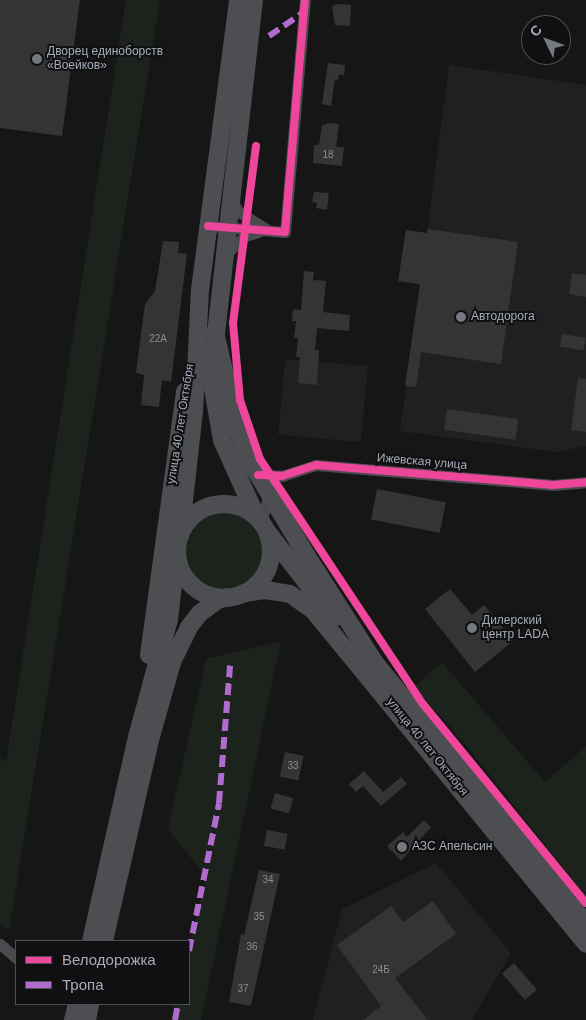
<!DOCTYPE html>
<html>
<head>
<meta charset="utf-8">
<style>
  body { margin:0 }
  #map { position:relative; width:586px; height:1020px; overflow:hidden; background:#161616; font-family:Arial,sans-serif }
  div>[style] { position:absolute }
  [style*='--x'] { left:calc(var(--x)*1px); top:calc(var(--y)*1px); width:calc(var(--w)*1px); rotate:calc(var(--a)*1deg) }
  .built>* { inset:0; background:#202022; transform-origin:0 0 }
  .green>* { inset:0; background:#1c231c }
  .round { border-radius:50% }
  .building>* { inset:0; background:#343435; transform-origin:0 0 }
  .street>* { height:11px; margin:-5.5px; padding:0 5.5px; transform-origin:5.5px; border-radius:5.5px; background:#4a4b4f }
  .primary>* { height:18px; margin:-9px; padding:0 9px; transform-origin:9px; border-radius:9px; background:#4c4e51 }
  .primary>.ring { margin:-9px; padding:0; box-sizing:content-box; background:none; border:18px solid #4c4e51; border-radius:50% }
  .quiet>* { height:6px; margin-top:-3px; transform-origin:0; background:repeating-linear-gradient(90deg,#b06ccc 0 12px,transparent 0 18px) }
  .cycleway>* { height:8px; margin:-4px; padding:0 4px; transform-origin:4px; border-radius:4px; background:#ed469a }
  .dots>* { width:14px; height:14px; translate:-50% -50%; box-sizing:border-box; border:2px solid #101012; border-radius:50% }
  span { translate:-50% -50%; white-space:nowrap; text-align:center; line-height:1.15; -webkit-text-stroke:4px #101012; paint-order:stroke }
  .number-label { font-size:10px; color:#8a8f97 }
  .number-label span { -webkit-text-stroke-width:0 }
  .poi-label { font-size:12px; color:#a6adb8 }
  .left { translate:0 -50%; text-align:left }
  .street-label { font-size:12px; color:#a6adb8 }
  .legend { position:absolute; left:15px; top:940px; width:175px; height:65px; box-sizing:border-box; background:#101012; border:1px solid #4c4f54; margin:0; padding:6px 9px; list-style:none; font-size:15px; color:#a6adb8 }
  .legend li { display:flex; align-items:center; gap:10px; height:25px }
  .legend b { width:25px; border:1px solid #4c4f54 }
  .north { position:absolute; left:521px; top:15px; width:50px; height:50px; box-sizing:border-box; background:#101012; border:1px solid #4c4f54; border-radius:50%; rotate:312deg; font-size:14px; font-weight:700; line-height:20px; text-align:center; color:#a6adb8 }
  .north::after { content:''; display:block; margin:auto; width:18px; height:22px; background:#74787f; clip-path:polygon(50% 0,100% 100%,50% 72%,0 100%) }
</style>
</head>
<body>
<div id="map">
  <div class="built">
    <div style="clip-path:polygon(449px 65px,586px 85px,586px 446px,556px 452px,400px 431px,420px 284px,399px 281px,406px 230px,427px 233px)"></div>
    <div style="left:285px;top:359px;width:83px;height:76px;rotate:5deg"></div>
    <div style="clip-path:polygon(436px 863px,511px 953px,472px 1020px,313px 1020px,342px 909px)"></div>
  </div>
  <div class="green">
    <div style="clip-path:polygon(126px 0,160px 0,9px 931px,0 923px,0 757px,6px 762px)"></div>
    <div class="round" style="left:184px;top:511px;width:80px;height:80px"></div>
    <div style="clip-path:polygon(281px 641px,201px 1020px,170px 1020px,174px 1004px,189px 1004px,189px 946px,206px 877px,168px 829px,206px 659px)"></div>
    <div style="clip-path:polygon(442px 662px,545px 782px,586px 746px,586px 896px,461px 739px,414px 687px)"></div>
  </div>
  <div class="building">
    <div style="clip-path:polygon(0 0,80px 0,62px 136px,0 128px)"></div>
    <div style="clip-path:polygon(338px 4px,351px 5px,350px 26px,335px 25px,332px 6px)"></div>
    <div style="clip-path:polygon(328px 63px,345px 65px,344px 75px,339px 74px,338px 80px,335px 79px,331px 106px,322px 104px)"></div>
    <div style="clip-path:polygon(330px 123px,339px 124px,336px 147px,344px 147px,342px 166px,313px 163px,314px 145px,319px 145px,322px 125px)"></div>
    <div style="clip-path:polygon(314px 192px,329px 193px,327px 210px,316px 208px,317px 203px,312px 202px)"></div>
    <div style="clip-path:polygon(428px 229px,518px 242px,501px 364px,421px 352px,416px 387px,405px 386px,420px 284px,398px 281px,406px 230px,427px 233px)"></div>
    <div style="clip-path:polygon(163px 241px,179px 242px,178px 253px,187px 254px,171px 382px,162px 380px,159px 407px,141px 405px,144px 375px,136px 373px,145px 304px,155px 291px)"></div>
    <div style="clip-path:polygon(304px 271px,314px 272px,313px 280px,326px 281px,323px 312px,350px 315px,349px 331px,317px 328px,315px 350px,319px 350px,317px 385px,298px 383px,300px 357px,296px 357px,298px 338px,294px 338px,296px 321px,292px 321px,293px 309px,301px 310px)"></div>
    <div style="clip-path:polygon(572px 273px,586px 275px,586px 297px,569px 294px)"></div>
    <div style="left:562px;top:334px;width:24px;height:13px;rotate:9deg"></div>
    <div style="clip-path:polygon(578px 378px,586px 379px,586px 432px,571px 430px)"></div>
    <div style="left:447px;top:409px;width:72px;height:21px;rotate:8deg"></div>
    <div style="left:377px;top:489px;width:70px;height:31px;rotate:11deg"></div>
    <div style="clip-path:polygon(450px 589px,472px 615px,484px 605px,513px 641px,475px 672px,425px 609px)"></div>
    <div style="left:285px;top:752px;width:19px;height:25px;rotate:12deg"></div>
    <div style="clip-path:polygon(364px 771px,383px 792px,401px 777px,407px 784px,381px 806px,363px 786px,356px 792px,349px 784px)"></div>
    <div style="left:275px;top:793px;width:19px;height:16px;rotate:16deg"></div>
    <div style="clip-path:polygon(424px 820px,431px 827px,401px 861px,387px 846px,403px 832px,407px 837px)"></div>
    <div style="left:267px;top:830px;width:21px;height:16px;rotate:11deg"></div>
    <div style="clip-path:polygon(259px 870px,280px 874px,251px 1006px,229px 1002px,241px 934px,244px 935px)"></div>
    <div style="clip-path:polygon(433px 901px,456px 934px,395px 978px,428px 1020px,363px 1020px,381px 1006px,337px 945px,391px 906px,403px 922px)"></div>
    <div style="left:514px;top:963px;width:35px;height:16px;rotate:49deg"></div>
  </div>
  <div class="street">
    <div style="--x:231;--y:200;--w:14;--a:56"></div>
    <div style="--x:239;--y:212;--w:32;--a:32"></div>
    <div style="--x:208;--y:226;--w:77;--a:4.5"></div>
    <div style="--x:285;--y:232;--w:233;--a:-85.1"></div>
    <div style="--x:225;--y:255;--w:28;--a:-44"></div>
    <div style="--x:245;--y:236;--w:14;--a:-17"></div>
    <div style="--x:258;--y:475;--w:24;--a:2"></div>
    <div style="--x:282;--y:476;--w:36;--a:-18"></div>
    <div style="--x:316;--y:465;--w:238;--a:4.8"></div>
    <div style="--x:553;--y:485;--w:33;--a:-5"></div>
    <div style="--x:261;--y:522;--w:33;--a:-74"></div>
    <div style="--x:0;--y:944;--w:21;--a:41"></div>
  </div>
  <div class="primary">
    <div style="--x:254;--y:0;--w:379;--a:96.5"></div>
    <div style="--x:211;--y:377;--w:64;--a:80.1"></div>
    <div style="--x:222;--y:440;--w:83;--a:65.9"></div>
    <div style="--x:215;--y:332;--w:102;--a:76.9"></div>
    <div style="--x:238;--y:431;--w:35;--a:68"></div>
    <div style="--x:251;--y:463;--w:111;--a:59"></div>
    <div style="--x:308;--y:558;--w:125;--a:57.5"></div>
    <div style="--x:375;--y:663;--w:336;--a:51"></div>
    <div class="ring" style="left:177px;top:504px;width:76px;height:76px"></div>
    <div style="--x:269;--y:534;--w:106;--a:52.3"></div>
    <div style="--x:180;--y:536;--w:125;--a:-83.6"></div>
    <div style="--x:194;--y:412;--w:122;--a:-87.2"></div>
    <div style="--x:200;--y:290;--w:292;--a:-82.5"></div>
    <div style="--x:244;--y:593;--w:21;--a:-8"></div>
    <div style="--x:265;--y:590;--w:25;--a:9"></div>
    <div style="--x:290;--y:594;--w:28;--a:35"></div>
    <div style="--x:313;--y:610;--w:431;--a:50.7"></div>
    <div style="--x:149;--y:655;--w:266;--a:-82.2"></div>
    <div style="--x:91;--y:941;--w:209;--a:-77.3"></div>
    <div style="--x:137;--y:737;--w:122;--a:-74.8"></div>
    <div style="--x:169;--y:619;--w:67;--a:-83.2"></div>
    <div style="--x:104;--y:941;--w:206;--a:-77.1"></div>
    <div style="--x:150;--y:740;--w:81;--a:-74.2"></div>
    <div style="--x:172;--y:662;--w:39;--a:-64"></div>
    <div style="--x:189;--y:627;--w:18;--a:-52"></div>
    <div style="--x:200;--y:613;--w:22;--a:-36"></div>
    <div style="--x:218;--y:600;--w:10;--a:-17"></div>
    <div style="--x:73;--y:1020;--w:16;--a:-76"></div>
    <div style="--x:87;--y:1020;--w:16;--a:-79"></div>
  </div>
  <div class="quiet">
    <div style="--x:269;--y:36;--w:42;--a:-34.4"></div>
    <div style="--x:189;--y:951;--w:151;--a:-78.5"></div>
    <div style="--x:219;--y:803;--w:138;--a:-85.4"></div>
    <div style="--x:175;--y:1020;--w:16;--a:-79"></div>
  </div>
  <div class="cycleway">
    <div style="--x:256;--y:146;--w:178;--a:97.4"></div>
    <div style="--x:233;--y:323;--w:77;--a:84.8"></div>
    <div style="--x:240;--y:400;--w:62;--a:71.3"></div>
    <div style="--x:260;--y:459;--w:294;--a:56.4"></div>
    <div style="--x:423;--y:704;--w:257;--a:50.7"></div>
    <div style="--x:208;--y:226;--w:77;--a:4.5"></div>
    <div style="--x:285;--y:232;--w:233;--a:-85.1"></div>
    <div style="--x:258;--y:475;--w:24;--a:2"></div>
    <div style="--x:282;--y:476;--w:36;--a:-18"></div>
    <div style="--x:316;--y:465;--w:238;--a:4.8"></div>
    <div style="--x:553;--y:485;--w:33;--a:-5"></div>
  </div>
  <div class="dots">
    <div style="left:37px;top:59px;background:#74787f"></div>
    <div style="left:461px;top:317px;background:#74787f"></div>
    <div style="left:472px;top:628px;background:#74787f"></div>
    <div style="left:402px;top:847px;background:#74787f"></div>
  </div>
  <div class="number-label">
    <span style="left:328px;top:155px">18</span>
    <span style="left:158px;top:339px">22А</span>
    <span style="left:293px;top:766px">33</span>
    <span style="left:268px;top:880px">34</span>
    <span style="left:259px;top:917px">35</span>
    <span style="left:252px;top:947px">36</span>
    <span style="left:381px;top:970px">24Б</span>
    <span style="left:243px;top:989px">37</span>
  </div>
  <div class="poi-label">
    <span class="left" style="left:47px;top:59px">Дворец единоборств<br>«Воейков»</span>
    <span class="left" style="left:471px;top:317px">Автодорога</span>
    <span class="left" style="left:482px;top:628px">Дилерский<br>центр LADA</span>
    <span class="left" style="left:412px;top:847px">АЗС Апельсин</span>
  </div>
  <div class="street-label">
    <span style="left:181px;top:424px;rotate:-81deg">улица 40 лет Октября</span>
    <span style="left:422px;top:462px;rotate:5deg">Ижевская улица</span>
    <span style="left:427px;top:747px;rotate:51deg">улица 40 лет Октября</span>
  </div>
  <ul class="legend">
  <li><b style="height:6px;background:#ed469a"></b>Велодорожка</li>
  <li><b style="height:6px;background:#b06ccc"></b>Тропа</li>
  </ul>
  <div class="north">С</div>
</div>
</body>
</html>
